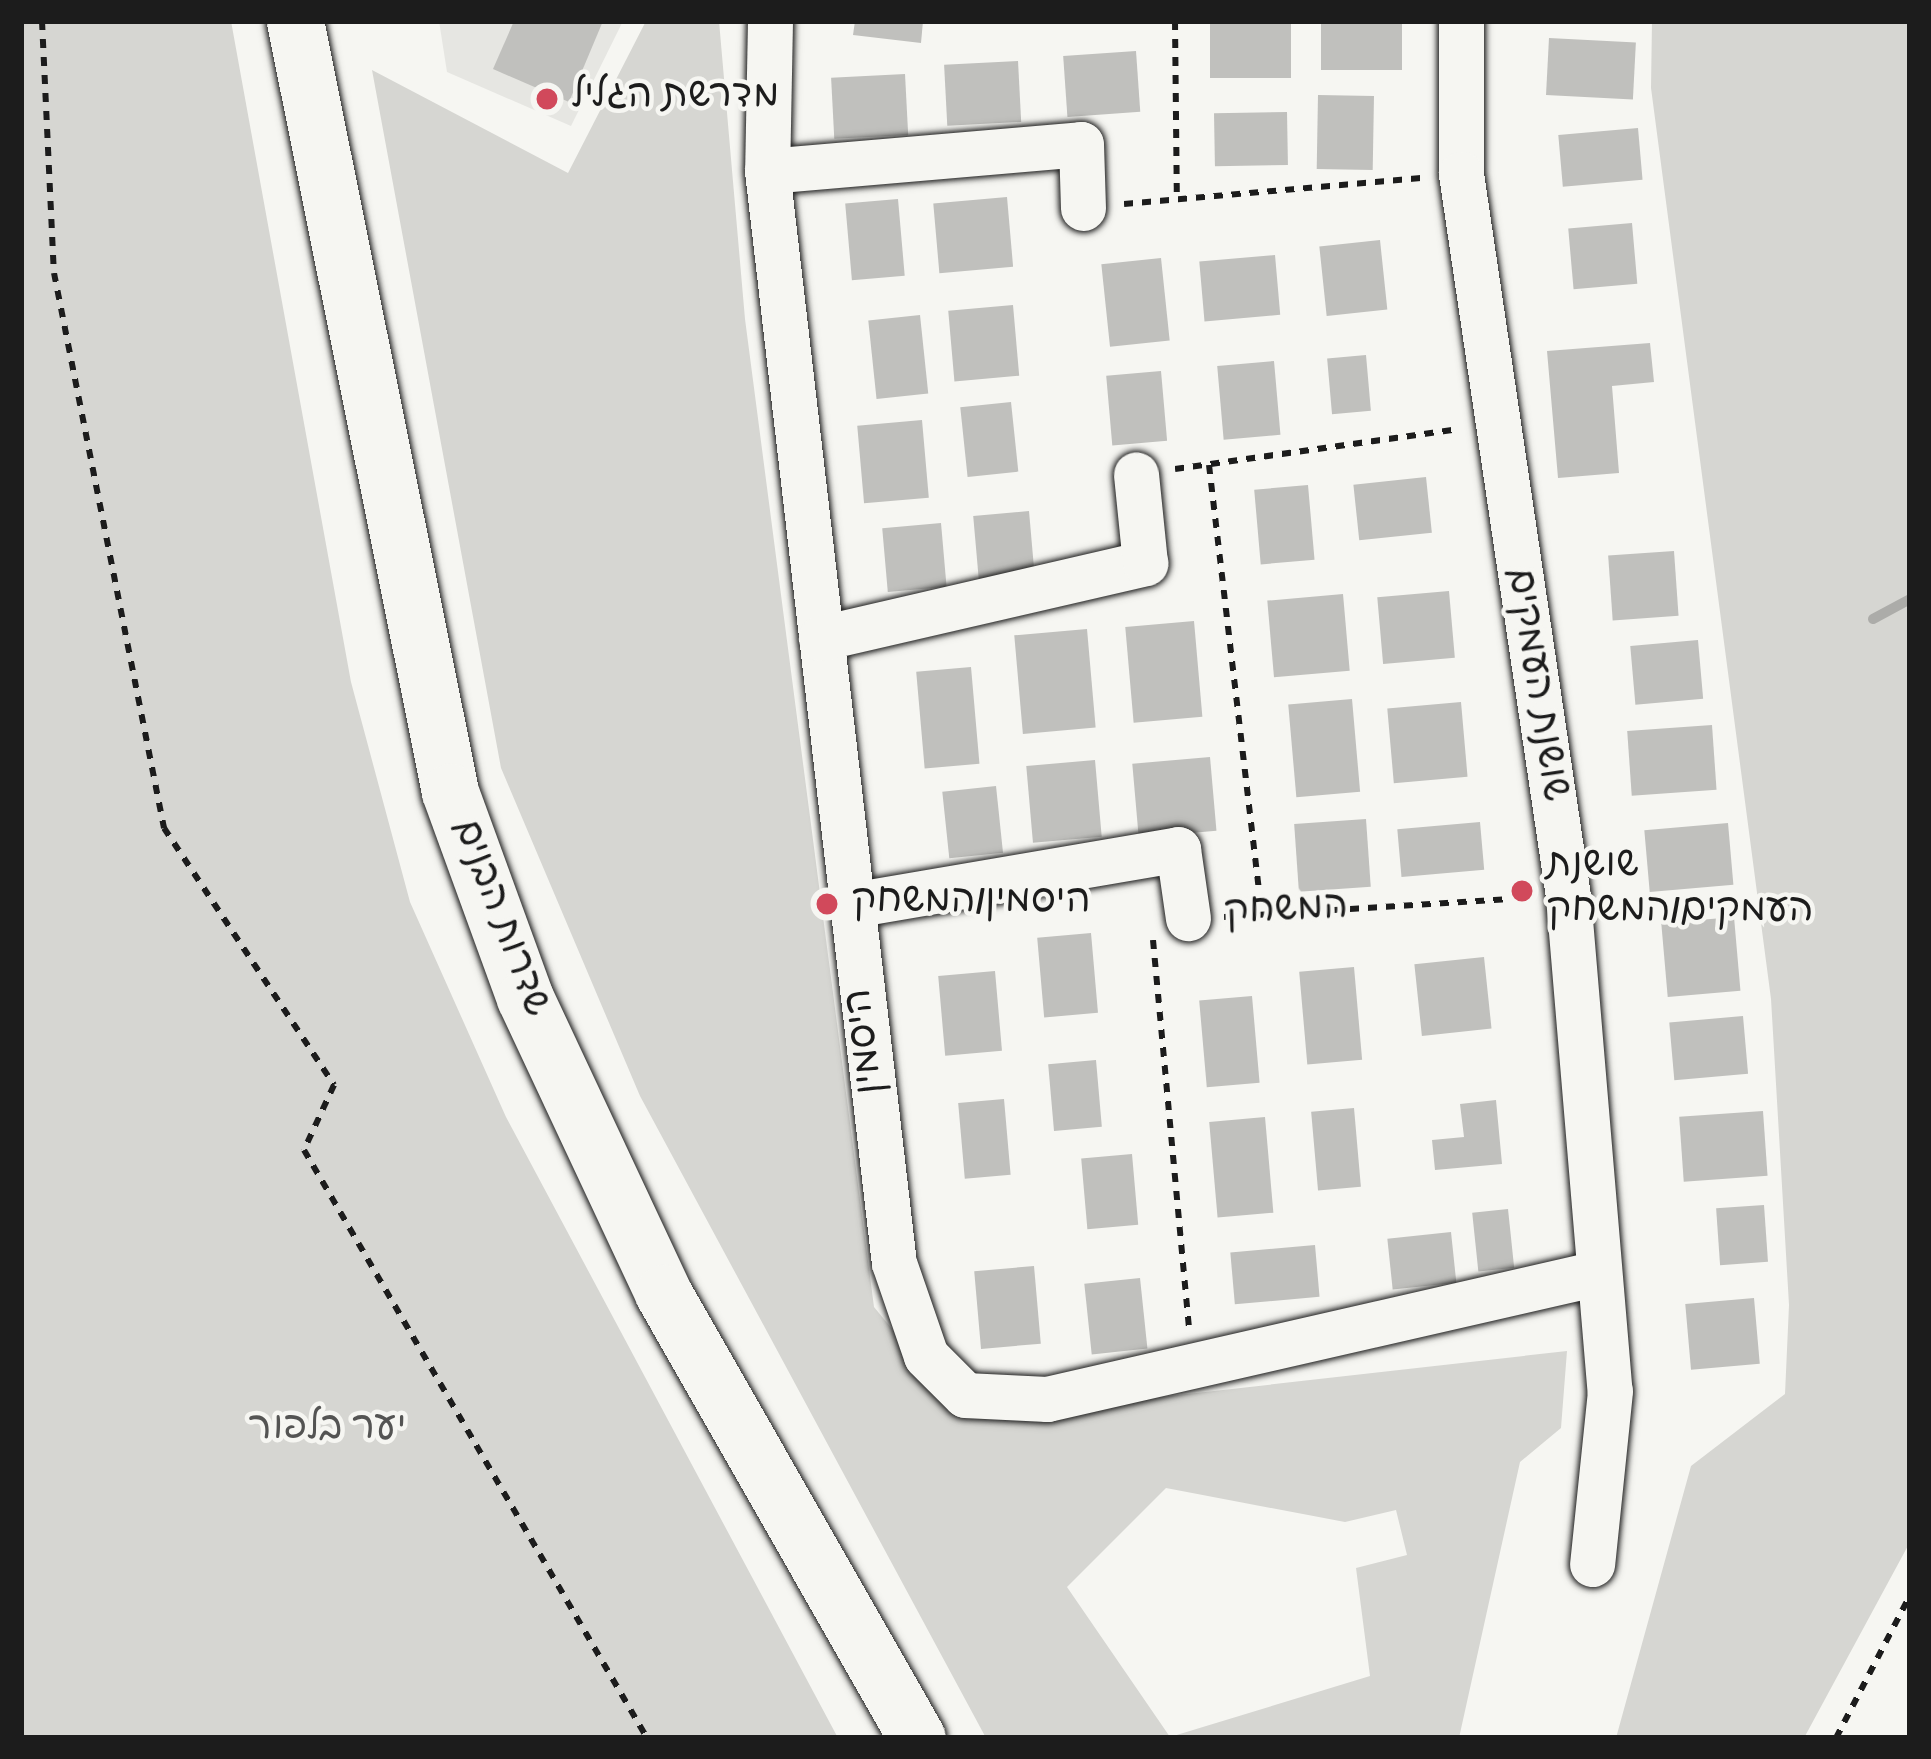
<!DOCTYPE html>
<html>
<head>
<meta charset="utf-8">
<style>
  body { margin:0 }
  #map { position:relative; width:1931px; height:1759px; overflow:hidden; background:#f6f6f2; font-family:"Gochi Hand","Playpen Sans Hebrew",sans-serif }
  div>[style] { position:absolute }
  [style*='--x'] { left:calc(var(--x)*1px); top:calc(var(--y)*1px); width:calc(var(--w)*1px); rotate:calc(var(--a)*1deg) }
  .built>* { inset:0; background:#e6e6e2 }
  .green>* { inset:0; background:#d6d6d2 }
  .stream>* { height:10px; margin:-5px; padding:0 5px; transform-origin:5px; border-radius:5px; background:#acaca9 }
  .building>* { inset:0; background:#c0c0bd; transform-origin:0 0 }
  .path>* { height:6px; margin-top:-3px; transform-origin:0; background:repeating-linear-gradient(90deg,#1c1c1c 0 9px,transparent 0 18px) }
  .roads { filter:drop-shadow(0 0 3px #1c1c1c) drop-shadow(0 0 3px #1c1c1c) }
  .minor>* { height:45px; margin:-22.5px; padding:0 22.5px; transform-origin:22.5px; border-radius:22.5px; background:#f6f6f2 }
  .major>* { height:57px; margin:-28.5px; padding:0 28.5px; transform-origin:28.5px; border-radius:28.5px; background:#f6f6f2 }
  .dots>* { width:33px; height:33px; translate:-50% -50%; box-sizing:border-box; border:6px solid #f6f6f2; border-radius:50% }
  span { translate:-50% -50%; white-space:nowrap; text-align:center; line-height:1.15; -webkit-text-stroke:9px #f6f6f2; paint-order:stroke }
  .poi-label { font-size:39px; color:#1c1c1c }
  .left { translate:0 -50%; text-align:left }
  .street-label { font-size:39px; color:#1c1c1c }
  .park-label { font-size:39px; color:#545453 }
  .frame { position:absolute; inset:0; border:24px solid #1c1c1c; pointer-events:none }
</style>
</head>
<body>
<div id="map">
  <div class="built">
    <div style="clip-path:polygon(439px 21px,623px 21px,571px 126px,447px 72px)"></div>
  </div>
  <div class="green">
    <div style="clip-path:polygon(21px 21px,231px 21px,351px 682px,410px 902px,506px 1117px,838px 1738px,21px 1738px)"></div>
    <div style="clip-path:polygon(evenodd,646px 21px,719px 21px,745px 319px,874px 1307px,966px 1419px,1567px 1351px,1561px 1428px,1520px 1462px,1459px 1738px,986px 1738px,640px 1096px,501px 768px,372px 70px,568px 173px,646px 21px,1166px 1488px,1345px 1522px,1396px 1510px,1407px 1555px,1356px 1568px,1370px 1676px,1170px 1737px,1067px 1587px,1166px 1488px)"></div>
    <div style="clip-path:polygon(1652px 21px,1910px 21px,1910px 1542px,1804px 1738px,1616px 1738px,1691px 1466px,1785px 1394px,1789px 1305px,1771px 999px,1651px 88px)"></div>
  </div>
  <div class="stream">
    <div style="--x:1873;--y:619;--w:42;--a:-28.4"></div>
  </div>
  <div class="building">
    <div style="clip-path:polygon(514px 21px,603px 21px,569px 102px,493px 69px)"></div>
    <div style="clip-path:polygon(855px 21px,923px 21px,921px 43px,853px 35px)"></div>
    <div style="left:1210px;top:21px;width:81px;height:57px"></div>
    <div style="left:1321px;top:21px;width:81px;height:49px"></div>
    <div style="left:1549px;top:38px;width:87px;height:57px;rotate:3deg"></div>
    <div style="left:1136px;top:51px;width:61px;height:73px;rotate:86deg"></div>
    <div style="left:1018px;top:61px;width:61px;height:74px;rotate:87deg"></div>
    <div style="left:905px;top:74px;width:61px;height:74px;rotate:87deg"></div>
    <div style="left:1318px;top:95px;width:56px;height:74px;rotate:1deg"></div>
    <div style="left:1287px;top:112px;width:53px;height:73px;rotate:89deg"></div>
    <div style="left:1638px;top:128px;width:52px;height:80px;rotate:85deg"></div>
    <div style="left:1007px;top:197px;width:70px;height:74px;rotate:85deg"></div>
    <div style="left:898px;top:199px;width:77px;height:53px;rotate:85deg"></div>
    <div style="left:1632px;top:223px;width:61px;height:64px;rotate:85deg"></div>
    <div style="left:1380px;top:240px;width:70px;height:61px;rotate:84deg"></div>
    <div style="left:1275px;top:255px;width:60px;height:76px;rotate:85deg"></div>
    <div style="left:1161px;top:258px;width:83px;height:60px;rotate:84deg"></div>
    <div style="left:1013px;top:305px;width:71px;height:65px;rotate:85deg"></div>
    <div style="left:920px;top:315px;width:79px;height:52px;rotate:84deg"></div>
    <div style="clip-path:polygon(1650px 343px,1654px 382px,1612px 386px,1619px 473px,1558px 478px,1547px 351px)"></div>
    <div style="left:1366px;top:355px;width:56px;height:39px;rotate:85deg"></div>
    <div style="left:1274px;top:361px;width:74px;height:57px;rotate:85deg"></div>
    <div style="left:1161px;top:371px;width:70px;height:55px;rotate:85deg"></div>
    <div style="left:1011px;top:402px;width:70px;height:51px;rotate:84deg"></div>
    <div style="left:922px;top:420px;width:78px;height:65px;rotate:85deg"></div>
    <div style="left:1426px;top:477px;width:56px;height:73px;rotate:84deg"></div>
    <div style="left:1308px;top:485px;width:75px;height:54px;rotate:85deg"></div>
    <div style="left:1029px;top:511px;width:69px;height:56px;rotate:85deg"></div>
    <div style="left:941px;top:523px;width:64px;height:59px;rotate:85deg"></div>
    <div style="left:1674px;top:551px;width:65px;height:66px;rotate:86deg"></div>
    <div style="left:1449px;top:591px;width:67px;height:72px;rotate:85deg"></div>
    <div style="left:1343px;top:594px;width:77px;height:76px;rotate:85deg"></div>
    <div style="left:1194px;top:621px;width:96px;height:69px;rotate:85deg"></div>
    <div style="left:1087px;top:629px;width:99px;height:73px;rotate:85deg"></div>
    <div style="left:1698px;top:640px;width:59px;height:68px;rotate:85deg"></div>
    <div style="left:971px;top:667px;width:97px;height:55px;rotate:85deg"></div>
    <div style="left:1352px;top:699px;width:93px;height:64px;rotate:85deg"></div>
    <div style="left:1461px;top:702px;width:75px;height:74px;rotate:85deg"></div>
    <div style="left:1712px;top:725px;width:65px;height:85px;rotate:86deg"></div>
    <div style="left:1210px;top:757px;width:74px;height:78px;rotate:85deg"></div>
    <div style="left:1095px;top:760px;width:77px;height:69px;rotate:85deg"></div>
    <div style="left:996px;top:786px;width:67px;height:54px;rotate:84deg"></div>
    <div style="left:1366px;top:819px;width:68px;height:72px;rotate:86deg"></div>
    <div style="left:1480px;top:822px;width:48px;height:83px;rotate:85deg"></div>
    <div style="left:1728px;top:823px;width:62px;height:84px;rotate:85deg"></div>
    <div style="left:1734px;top:917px;width:74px;height:73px;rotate:85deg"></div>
    <div style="left:1091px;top:933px;width:80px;height:54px;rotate:85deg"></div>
    <div style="left:1484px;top:957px;width:72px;height:70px;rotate:84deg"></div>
    <div style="left:1354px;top:967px;width:93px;height:55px;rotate:85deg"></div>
    <div style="left:995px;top:971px;width:80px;height:57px;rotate:85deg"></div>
    <div style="left:1252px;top:996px;width:87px;height:53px;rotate:85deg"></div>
    <div style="left:1743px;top:1016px;width:58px;height:74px;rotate:85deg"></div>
    <div style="left:1096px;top:1060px;width:67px;height:48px;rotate:85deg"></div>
    <div style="left:1004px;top:1099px;width:76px;height:46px;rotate:85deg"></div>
    <div style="clip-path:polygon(1496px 1100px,1502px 1164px,1435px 1170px,1432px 1140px,1464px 1137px,1460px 1104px)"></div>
    <div style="left:1354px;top:1108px;width:79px;height:43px;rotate:85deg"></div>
    <div style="left:1763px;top:1111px;width:65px;height:84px;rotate:86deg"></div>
    <div style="left:1265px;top:1117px;width:96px;height:56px;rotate:85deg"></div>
    <div style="left:1132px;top:1154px;width:71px;height:51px;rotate:85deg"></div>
    <div style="left:1764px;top:1205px;width:57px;height:48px;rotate:86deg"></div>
    <div style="left:1508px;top:1209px;width:59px;height:36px;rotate:84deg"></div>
    <div style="left:1451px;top:1232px;width:51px;height:64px;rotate:84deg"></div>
    <div style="left:1315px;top:1245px;width:52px;height:85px;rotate:85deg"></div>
    <div style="left:1034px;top:1266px;width:78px;height:60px;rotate:85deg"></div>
    <div style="left:1140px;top:1278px;width:71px;height:56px;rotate:84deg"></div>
    <div style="left:1754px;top:1298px;width:66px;height:69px;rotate:85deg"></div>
  </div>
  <div class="path">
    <div style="--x:42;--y:21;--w:252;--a:87.3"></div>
    <div style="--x:54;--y:273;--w:566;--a:78.79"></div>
    <div style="--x:164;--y:828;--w:308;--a:56.5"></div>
    <div style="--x:334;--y:1085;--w:72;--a:114.8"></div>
    <div style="--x:304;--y:1150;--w:681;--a:59.74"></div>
    <div style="--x:1175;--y:21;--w:179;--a:89.4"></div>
    <div style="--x:1124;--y:204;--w:298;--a:-5"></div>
    <div style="--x:1209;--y:465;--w:452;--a:83.3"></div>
    <div style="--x:1175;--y:469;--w:287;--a:-8"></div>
    <div style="--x:1224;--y:917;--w:305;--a:-3.6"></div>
    <div style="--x:1153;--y:940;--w:389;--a:84.7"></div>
    <div style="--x:1836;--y:1738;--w:161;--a:-62.6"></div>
  </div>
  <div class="roads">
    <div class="minor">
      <div style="--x:770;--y:21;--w:150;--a:91.1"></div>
      <div style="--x:767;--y:171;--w:1099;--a:83.37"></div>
      <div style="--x:894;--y:1263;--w:98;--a:71"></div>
      <div style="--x:926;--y:1356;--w:55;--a:45"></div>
      <div style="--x:965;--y:1395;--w:82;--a:2.8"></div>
      <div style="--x:1047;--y:1399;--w:565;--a:-12.88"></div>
      <div style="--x:1461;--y:21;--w:153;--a:90"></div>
      <div style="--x:1461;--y:174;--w:730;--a:81.57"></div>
      <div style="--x:1568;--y:896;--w:497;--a:85.2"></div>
      <div style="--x:1610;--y:1391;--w:174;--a:95.9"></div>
      <div style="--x:767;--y:171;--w:315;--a:-4.9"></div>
      <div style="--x:1081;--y:144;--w:64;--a:88.2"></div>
      <div style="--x:821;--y:638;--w:333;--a:-13"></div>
      <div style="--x:1145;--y:563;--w:89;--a:-95.8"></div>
      <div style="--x:852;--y:905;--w:331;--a:-9.7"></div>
      <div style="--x:1178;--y:849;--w:70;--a:81.8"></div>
    </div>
    <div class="major">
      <div style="--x:295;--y:21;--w:786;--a:78.63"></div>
      <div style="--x:450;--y:792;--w:219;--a:70"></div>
      <div style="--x:525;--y:998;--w:326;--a:64.9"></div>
      <div style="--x:663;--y:1293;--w:512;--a:60.28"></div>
    </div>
  </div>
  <div class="dots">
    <div style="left:547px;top:99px;background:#d1495b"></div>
    <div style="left:1522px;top:891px;background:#d1495b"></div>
    <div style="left:827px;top:904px;background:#d1495b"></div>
  </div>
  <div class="poi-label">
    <span class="left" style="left:571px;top:99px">מדרשת הגליל</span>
    <span class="left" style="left:1546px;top:891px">שושנת<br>העמקים/המשחק</span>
    <span class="left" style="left:851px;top:904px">היסמין/המשחק</span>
  </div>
  <div class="street-label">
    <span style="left:1534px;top:685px;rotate:81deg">שושנת העמקים</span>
    <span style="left:1286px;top:913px;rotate:-3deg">המשחק</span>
    <span style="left:498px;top:919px;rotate:69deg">שדרות הבנים</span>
    <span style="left:868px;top:1041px;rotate:-97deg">היסמין</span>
  </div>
  <div class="park-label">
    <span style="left:327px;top:1431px">יער בלפור</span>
  </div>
  <div class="frame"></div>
</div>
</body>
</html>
